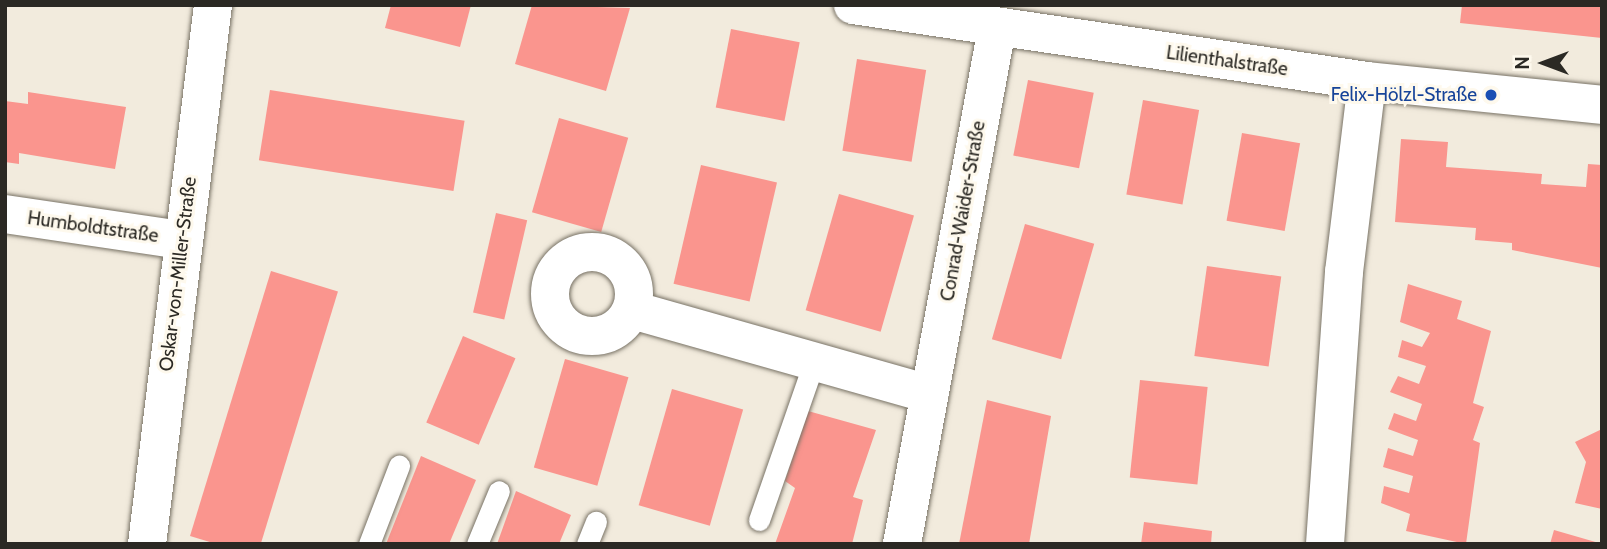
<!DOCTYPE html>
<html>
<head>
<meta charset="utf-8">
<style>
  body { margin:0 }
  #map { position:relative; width:1607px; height:549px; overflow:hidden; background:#f2ebdd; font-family:Cabin,sans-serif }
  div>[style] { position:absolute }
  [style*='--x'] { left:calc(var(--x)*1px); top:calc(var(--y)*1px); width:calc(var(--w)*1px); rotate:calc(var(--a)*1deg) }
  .building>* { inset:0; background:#fa958e; transform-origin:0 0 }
  .roads { filter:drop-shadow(0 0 2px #787265) drop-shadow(0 0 2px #787265) }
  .service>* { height:21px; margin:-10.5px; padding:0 10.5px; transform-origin:10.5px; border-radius:10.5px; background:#fff }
  .minor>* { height:38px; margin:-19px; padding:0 19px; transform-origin:19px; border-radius:19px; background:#fff }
  .minor>.ring { margin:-19px; padding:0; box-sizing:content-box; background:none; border:38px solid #fff; border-radius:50% }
  .dots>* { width:19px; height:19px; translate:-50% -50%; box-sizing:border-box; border:4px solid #fef9ed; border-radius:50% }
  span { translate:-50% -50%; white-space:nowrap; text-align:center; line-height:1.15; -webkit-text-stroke:6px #fef9ed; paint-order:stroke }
  .street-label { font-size:19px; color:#2b2924 }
  .transit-label { font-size:19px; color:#164399 }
  .right { translate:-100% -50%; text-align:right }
  .frame { position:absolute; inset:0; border:7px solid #2b2924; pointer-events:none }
  .north { position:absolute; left:1509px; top:28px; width:70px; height:70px; -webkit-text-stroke:5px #fef9ed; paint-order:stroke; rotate:270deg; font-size:19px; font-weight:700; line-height:28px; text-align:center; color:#2b2924 }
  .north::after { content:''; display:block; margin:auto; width:24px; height:32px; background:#2b2924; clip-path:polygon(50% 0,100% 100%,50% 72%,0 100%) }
</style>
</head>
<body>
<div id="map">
  <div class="building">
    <div style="clip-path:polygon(391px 5px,471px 5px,460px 47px,385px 28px)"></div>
    <div style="clip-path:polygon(532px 5px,630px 8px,606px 91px,515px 64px)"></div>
    <div style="clip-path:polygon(1462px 5px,1602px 5px,1602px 38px,1460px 23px)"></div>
    <div style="left:731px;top:29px;width:70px;height:80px;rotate:11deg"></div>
    <div style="left:857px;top:59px;width:70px;height:93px;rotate:9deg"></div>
    <div style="left:1028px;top:80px;width:67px;height:77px;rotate:11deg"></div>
    <div style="left:270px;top:90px;width:197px;height:71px;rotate:9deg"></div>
    <div style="clip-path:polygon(28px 92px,126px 107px,115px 169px,19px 153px,19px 164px,5px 162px,5px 101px,28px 104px)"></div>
    <div style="left:1143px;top:100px;width:57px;height:96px;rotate:10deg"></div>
    <div style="left:559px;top:118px;width:72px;height:98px;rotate:16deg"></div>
    <div style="left:1242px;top:133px;width:59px;height:89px;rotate:10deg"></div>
    <div style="clip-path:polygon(1401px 139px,1448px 142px,1446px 167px,1542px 174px,1541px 184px,1586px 187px,1588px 164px,1602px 165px,1602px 268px,1512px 250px,1512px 243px,1475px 240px,1476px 228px,1395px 222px)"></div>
    <div style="left:701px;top:165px;width:78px;height:122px;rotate:13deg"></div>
    <div style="left:839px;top:194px;width:78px;height:121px;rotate:16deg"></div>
    <div style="left:496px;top:213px;width:32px;height:102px;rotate:13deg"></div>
    <div style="left:1025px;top:224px;width:72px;height:120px;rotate:16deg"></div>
    <div style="left:1207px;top:266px;width:75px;height:91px;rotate:8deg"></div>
    <div style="left:271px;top:271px;width:70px;height:277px;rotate:17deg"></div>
    <div style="clip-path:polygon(1408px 284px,1462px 301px,1457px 319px,1491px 331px,1473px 403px,1484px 407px,1473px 440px,1480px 443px,1466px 544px,1406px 531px,1410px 514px,1381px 503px,1384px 486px,1409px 493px,1413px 476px,1383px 467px,1388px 448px,1413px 456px,1418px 440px,1388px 429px,1394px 413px,1416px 421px,1422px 404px,1390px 392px,1398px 376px,1419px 384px,1426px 366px,1398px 357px,1402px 340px,1422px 347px,1430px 333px,1400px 322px)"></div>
    <div style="left:463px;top:336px;width:57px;height:94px;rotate:23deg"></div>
    <div style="left:565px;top:359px;width:66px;height:113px;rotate:16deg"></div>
    <div style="left:1140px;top:380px;width:68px;height:98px;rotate:6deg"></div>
    <div style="left:672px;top:389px;width:74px;height:121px;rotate:16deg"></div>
    <div style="clip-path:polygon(987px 400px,1051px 416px,1029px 544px,959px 544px)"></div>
    <div style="clip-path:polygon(808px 411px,876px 430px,853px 497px,863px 500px,852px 544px,775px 544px,795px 488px,785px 481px)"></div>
    <div style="clip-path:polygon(1602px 429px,1602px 509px,1575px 503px,1586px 462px,1575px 442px)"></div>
    <div style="clip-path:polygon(421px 456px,476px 480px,449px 544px,386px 544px)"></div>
    <div style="clip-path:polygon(516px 491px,571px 515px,559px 544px,497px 544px)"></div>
    <div style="clip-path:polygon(1144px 522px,1212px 531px,1211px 544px,1141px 544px)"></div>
    <div style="clip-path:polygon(1554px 530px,1599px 543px,1599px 544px,1550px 544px)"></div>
  </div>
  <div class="roads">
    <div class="service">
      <div style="--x:759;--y:520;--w:167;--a:-70.8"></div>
      <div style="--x:369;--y:544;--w:84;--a:-69"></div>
      <div style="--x:477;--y:544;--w:57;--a:-67.5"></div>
      <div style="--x:587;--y:544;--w:24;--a:-68"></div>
    </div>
    <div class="minor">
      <div style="--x:853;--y:5;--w:520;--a:8.41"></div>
      <div style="--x:1367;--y:81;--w:236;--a:5.8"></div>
      <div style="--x:5;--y:214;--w:178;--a:8.4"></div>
      <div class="ring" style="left:550px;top:252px;width:46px;height:46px"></div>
      <div style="--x:632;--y:310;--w:309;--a:15.8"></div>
      <div style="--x:147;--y:544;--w:543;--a:-83.02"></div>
      <div style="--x:902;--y:544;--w:525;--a:-79.57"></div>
      <div style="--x:1325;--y:544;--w:273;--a:-86"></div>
      <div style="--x:1344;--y:272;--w:192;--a:-83.1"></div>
    </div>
  </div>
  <div class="dots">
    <div style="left:1491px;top:95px;background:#1a4fb4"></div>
  </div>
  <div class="street-label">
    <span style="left:1227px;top:61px;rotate:8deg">Lilienthalstraße</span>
    <span style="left:963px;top:211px;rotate:-80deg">Conrad-Waider-Straße</span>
    <span style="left:93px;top:227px;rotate:8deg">Humboldtstraße</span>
    <span style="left:178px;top:274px;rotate:-83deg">Oskar-von-Miller-Straße</span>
  </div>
  <div class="transit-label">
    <span class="right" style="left:1477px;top:95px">Felix-Hölzl-Straße</span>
  </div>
  <div class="frame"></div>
  <div class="north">N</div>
</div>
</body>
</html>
